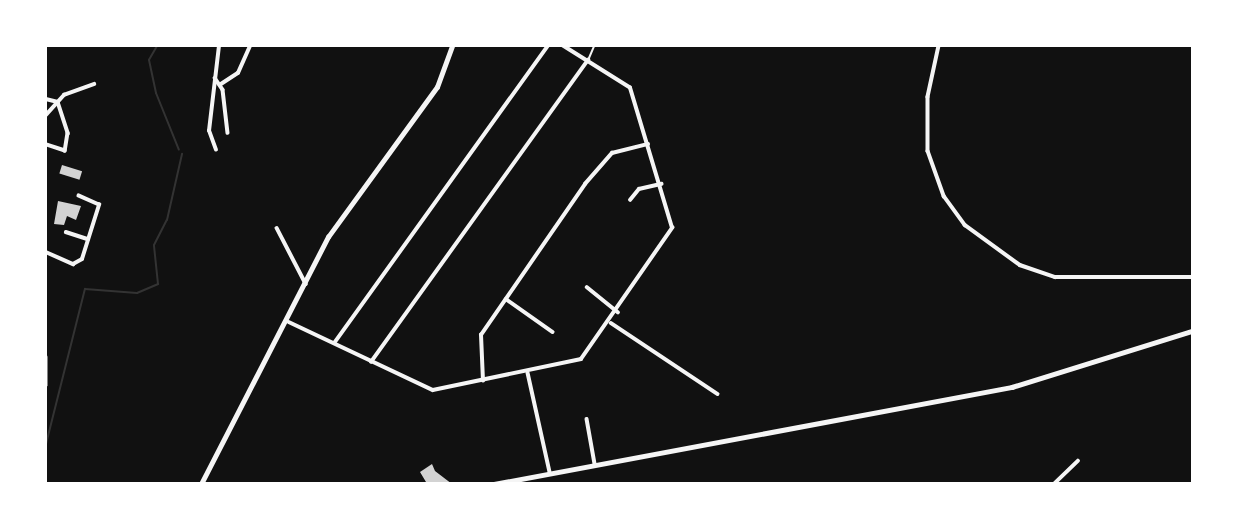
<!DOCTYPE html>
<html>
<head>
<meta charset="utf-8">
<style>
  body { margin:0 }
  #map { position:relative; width:1238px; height:529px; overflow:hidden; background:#111; font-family:"Golos Text",sans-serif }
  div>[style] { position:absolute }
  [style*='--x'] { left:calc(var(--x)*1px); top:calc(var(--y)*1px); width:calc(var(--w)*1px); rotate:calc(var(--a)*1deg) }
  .stream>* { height:2px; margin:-1px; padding:0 1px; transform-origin:1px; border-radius:1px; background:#333 }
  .building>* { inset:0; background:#d3d3d3; transform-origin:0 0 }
  .service>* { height:2px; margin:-1px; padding:0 1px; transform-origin:1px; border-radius:1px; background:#f5f5f5 }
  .minor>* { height:3.5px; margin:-1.75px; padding:0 1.75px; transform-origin:1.75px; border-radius:1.75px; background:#f5f5f5 }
  .tertiary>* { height:3.5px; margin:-1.75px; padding:0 1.75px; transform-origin:1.75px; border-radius:1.75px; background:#f5f5f5 }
  .secondary>* { height:4.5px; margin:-2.25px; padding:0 2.25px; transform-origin:2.25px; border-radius:2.25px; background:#f5f5f5 }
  span { translate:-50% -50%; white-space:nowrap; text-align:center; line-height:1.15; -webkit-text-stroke:7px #fff; paint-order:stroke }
  .frame { position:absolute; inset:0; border:47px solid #fff; pointer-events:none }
</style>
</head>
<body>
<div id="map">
  <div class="stream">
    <div style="--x:157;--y:46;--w:16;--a:120"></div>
    <div style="--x:149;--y:60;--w:34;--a:78"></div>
    <div style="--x:156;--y:93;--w:61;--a:68"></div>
    <div style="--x:46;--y:444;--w:160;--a:-75.9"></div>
    <div style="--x:85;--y:289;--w:52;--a:4.4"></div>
    <div style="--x:137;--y:293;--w:23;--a:-23"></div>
    <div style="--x:158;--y:284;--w:39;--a:-96"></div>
    <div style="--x:154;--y:245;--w:28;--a:-63"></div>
    <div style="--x:167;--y:220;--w:68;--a:-77.2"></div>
  </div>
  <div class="building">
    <div style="left:62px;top:165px;width:21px;height:9px;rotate:17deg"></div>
    <div style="clip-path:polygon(58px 201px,81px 206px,76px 220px,67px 216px,64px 225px,54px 224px)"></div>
    <div style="clip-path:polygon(432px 464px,435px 471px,452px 484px,426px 482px,420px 472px)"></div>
  </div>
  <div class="service">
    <div style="--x:589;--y:58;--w:13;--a:-67"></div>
  </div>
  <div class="minor">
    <div style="--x:215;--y:78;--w:14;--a:56"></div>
    <div style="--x:223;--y:90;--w:43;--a:83.4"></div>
    <div style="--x:221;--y:84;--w:20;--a:-33"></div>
    <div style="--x:238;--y:73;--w:30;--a:-66"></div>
    <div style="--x:46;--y:99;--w:12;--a:14"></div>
    <div style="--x:58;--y:102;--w:33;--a:72"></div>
    <div style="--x:68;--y:133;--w:18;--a:99"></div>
    <div style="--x:65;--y:151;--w:20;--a:-162"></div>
    <div style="--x:46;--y:115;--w:27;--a:-48"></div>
    <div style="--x:64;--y:95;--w:32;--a:-20"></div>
    <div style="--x:216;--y:150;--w:20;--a:-110"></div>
    <div style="--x:209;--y:131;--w:86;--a:-83.3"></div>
    <div style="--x:630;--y:200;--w:14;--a:-51"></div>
    <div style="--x:639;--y:189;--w:23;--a:-13"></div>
    <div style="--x:277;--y:228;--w:63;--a:62.6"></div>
    <div style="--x:66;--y:232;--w:23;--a:18"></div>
    <div style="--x:46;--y:252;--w:30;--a:24"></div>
    <div style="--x:73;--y:264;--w:10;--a:-29"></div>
    <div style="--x:82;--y:259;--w:57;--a:-72.5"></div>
    <div style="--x:99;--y:205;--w:22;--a:-156"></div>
    <div style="--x:587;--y:287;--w:40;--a:39"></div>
    <div style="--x:506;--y:299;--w:57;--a:35.1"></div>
    <div style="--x:289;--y:322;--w:159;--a:25.3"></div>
    <div style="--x:433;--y:390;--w:151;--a:-11.8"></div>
    <div style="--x:581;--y:359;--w:160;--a:-55.2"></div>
    <div style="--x:672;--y:228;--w:146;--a:-106.7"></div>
    <div style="--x:630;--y:88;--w:79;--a:-147.9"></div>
    <div style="--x:611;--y:323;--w:128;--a:33.6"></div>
    <div style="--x:335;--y:342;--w:365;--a:-54.3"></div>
    <div style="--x:46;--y:357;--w:28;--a:90"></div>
    <div style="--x:371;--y:362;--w:372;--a:-54.3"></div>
    <div style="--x:528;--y:373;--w:101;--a:77.5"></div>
    <div style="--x:483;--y:381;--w:46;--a:-92.5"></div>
    <div style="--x:481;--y:335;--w:183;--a:-55.4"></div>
    <div style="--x:585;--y:184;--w:41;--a:-48.9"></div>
    <div style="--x:612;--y:153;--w:37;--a:-14"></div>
    <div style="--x:587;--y:419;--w:46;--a:79.9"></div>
    <div style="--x:1054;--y:484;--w:33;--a:-44"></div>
  </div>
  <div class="tertiary">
    <div style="--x:939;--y:46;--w:52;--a:102.2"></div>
    <div style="--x:928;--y:97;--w:54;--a:90"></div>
    <div style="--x:928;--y:151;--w:48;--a:70.4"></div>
    <div style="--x:944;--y:196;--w:36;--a:54"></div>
    <div style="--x:965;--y:225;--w:68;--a:36"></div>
    <div style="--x:1020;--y:265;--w:37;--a:19"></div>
    <div style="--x:1055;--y:277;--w:137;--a:0"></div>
  </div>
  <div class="secondary">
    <div style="--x:201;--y:484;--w:278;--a:-62.8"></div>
    <div style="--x:328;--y:237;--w:185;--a:-54"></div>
    <div style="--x:437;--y:87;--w:44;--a:-69.9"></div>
    <div style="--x:494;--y:484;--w:527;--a:-10.61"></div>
    <div style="--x:1012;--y:387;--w:189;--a:-17.3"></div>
  </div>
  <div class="frame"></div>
</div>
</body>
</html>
